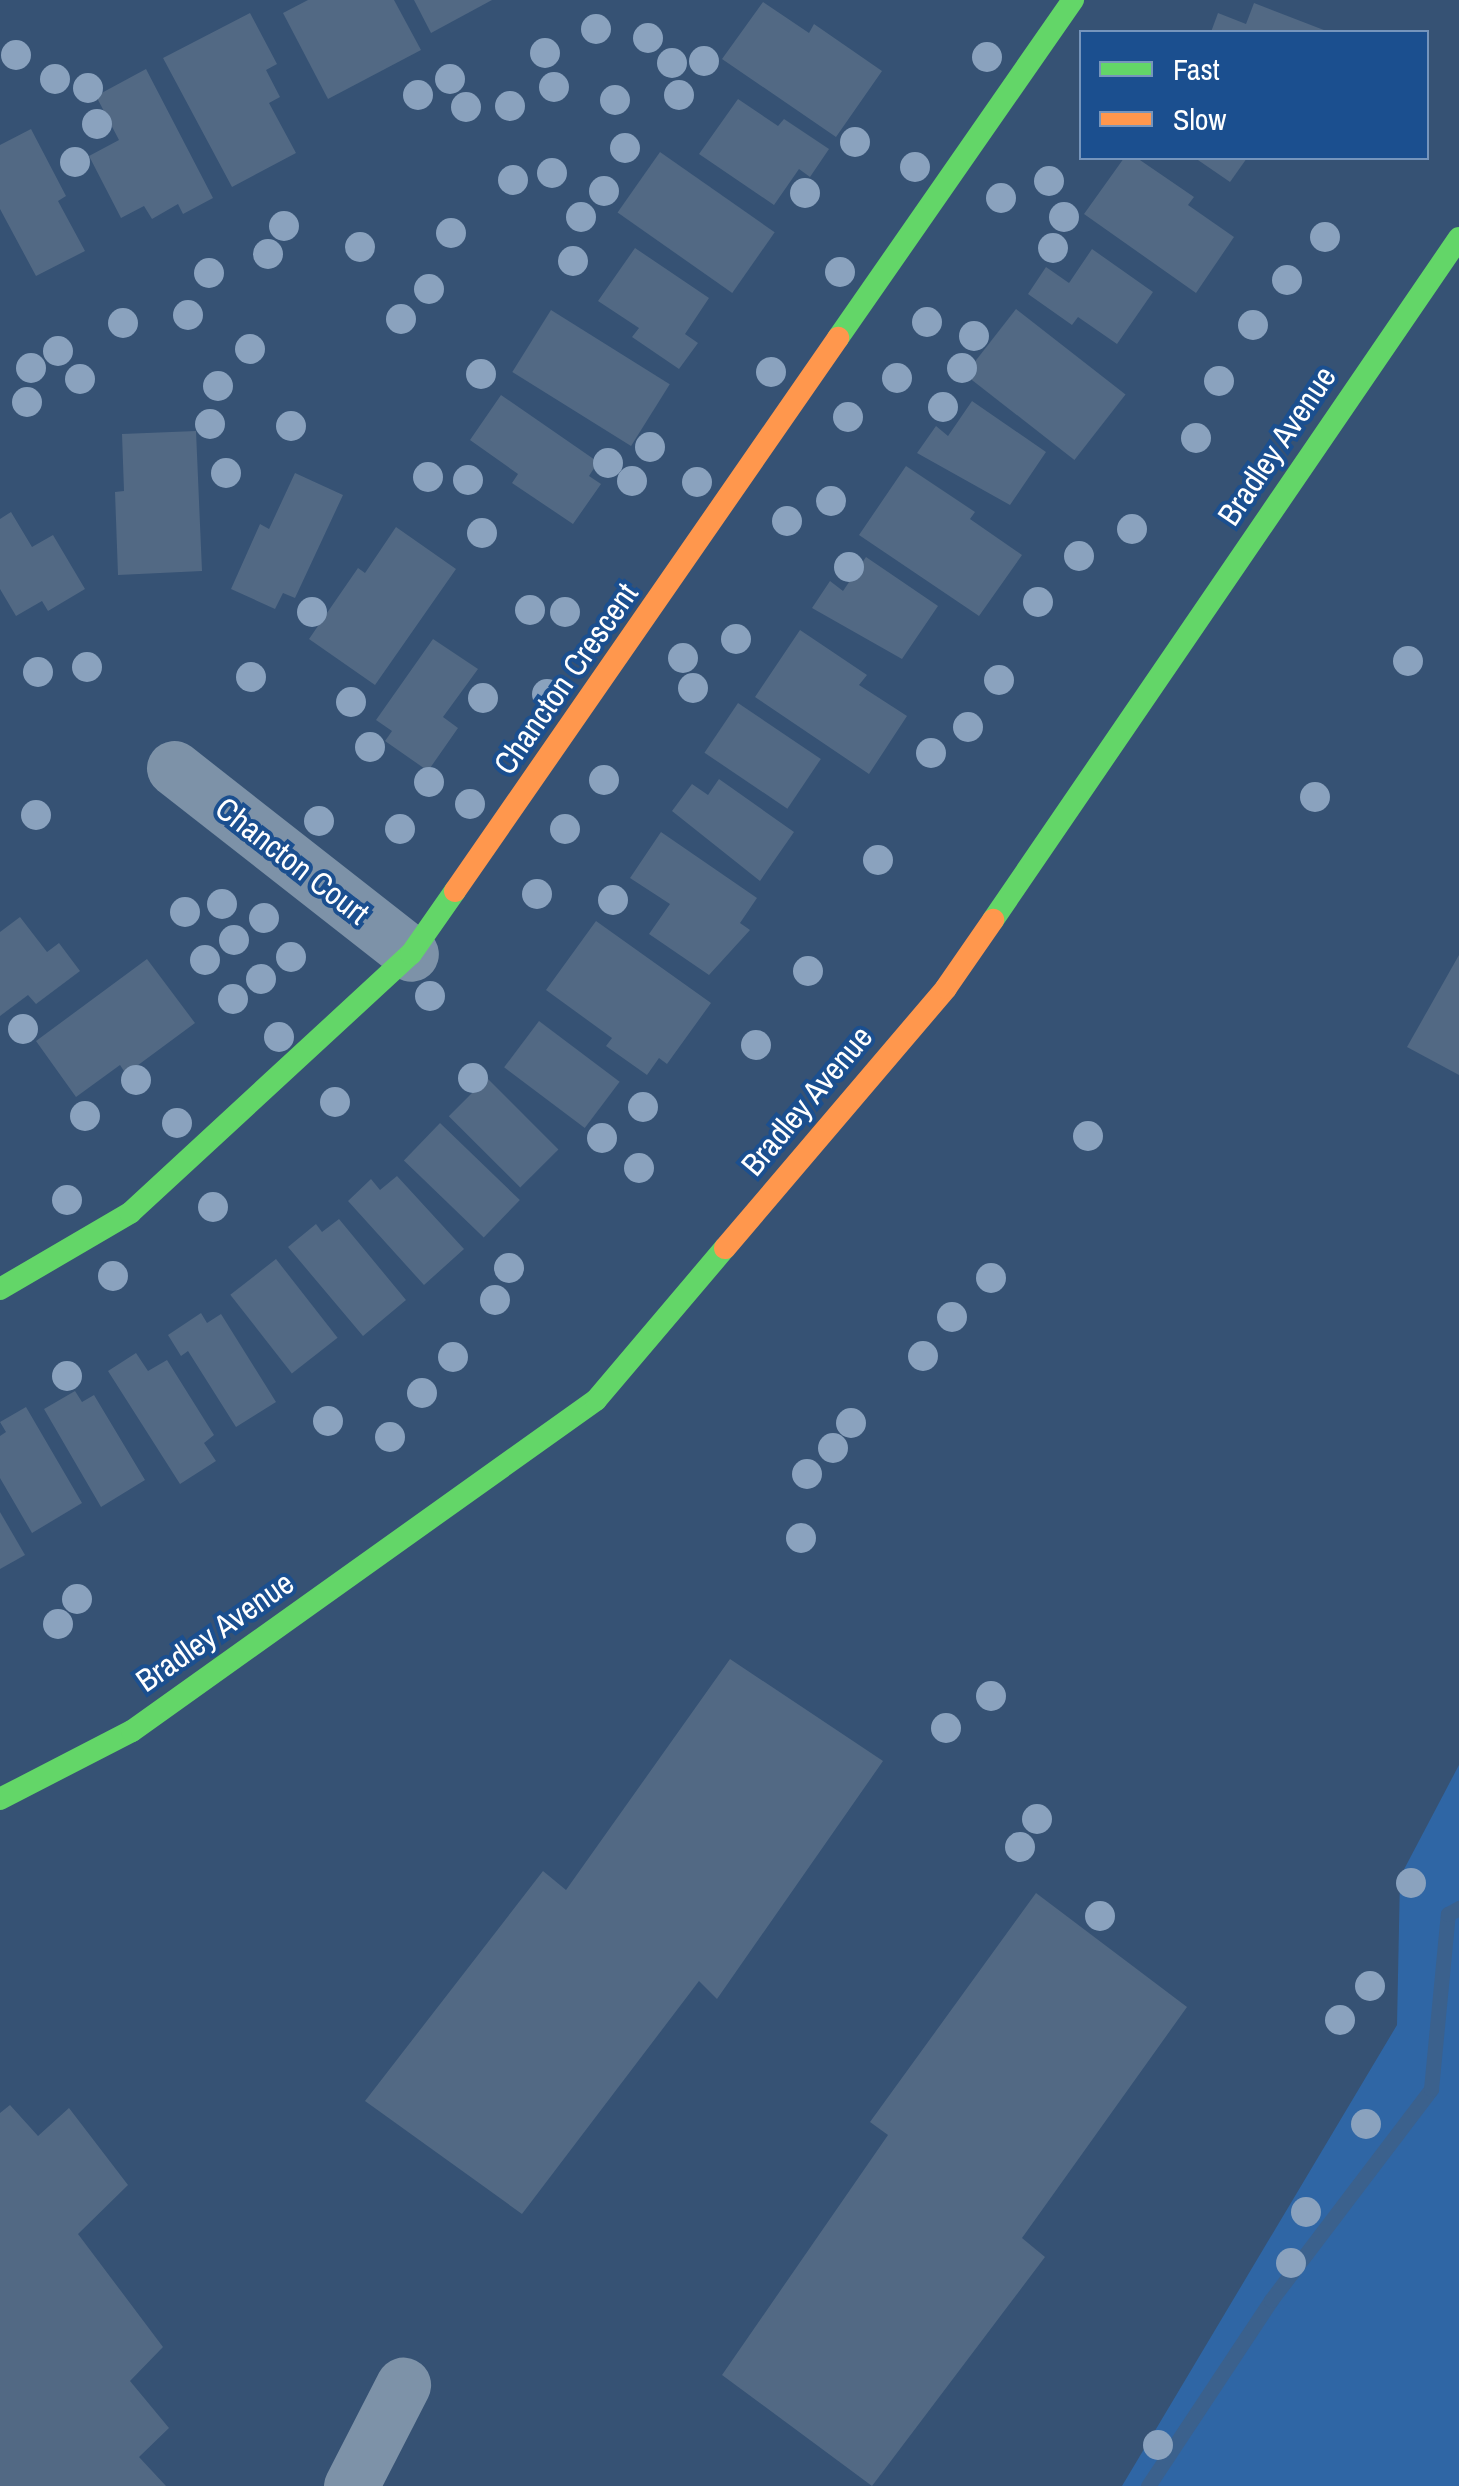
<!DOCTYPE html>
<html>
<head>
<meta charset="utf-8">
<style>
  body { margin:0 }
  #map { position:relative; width:1459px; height:2486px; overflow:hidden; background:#365274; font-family:"Archivo Narrow",sans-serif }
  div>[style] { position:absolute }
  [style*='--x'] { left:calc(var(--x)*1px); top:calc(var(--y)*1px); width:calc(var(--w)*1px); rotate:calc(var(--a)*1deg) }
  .green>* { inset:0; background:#2f66a5 }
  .stream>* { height:15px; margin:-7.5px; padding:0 7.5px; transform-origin:7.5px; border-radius:7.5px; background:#3b618d }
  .building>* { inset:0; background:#526984; transform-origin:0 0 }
  .street>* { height:55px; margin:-27.5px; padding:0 27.5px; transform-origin:27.5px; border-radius:27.5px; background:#7d92a8 }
  .fast>* { height:22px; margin:-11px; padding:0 11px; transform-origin:11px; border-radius:11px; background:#63d668 }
  .slow>* { height:22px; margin:-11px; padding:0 11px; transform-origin:11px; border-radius:11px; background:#ff974d }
  .trees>* { width:30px; height:30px; margin:-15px; border-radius:50%; background:#8aa2be }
  span { translate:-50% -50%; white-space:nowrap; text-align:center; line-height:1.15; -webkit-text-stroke:8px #1b4f8f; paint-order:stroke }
  .street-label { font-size:32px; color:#fff }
  .legend { position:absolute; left:1079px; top:30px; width:350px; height:130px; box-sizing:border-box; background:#1b4f8f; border:2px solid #7695bc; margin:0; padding:12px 18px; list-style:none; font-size:30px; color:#fff }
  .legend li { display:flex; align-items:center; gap:20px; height:50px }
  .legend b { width:50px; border:2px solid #7695bc }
</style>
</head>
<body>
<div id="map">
  <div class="green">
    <div style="clip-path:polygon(1459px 1765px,1459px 2486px,1122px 2486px,1397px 2025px,1400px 1877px)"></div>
  </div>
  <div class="stream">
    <div style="--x:1148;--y:2486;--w:223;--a:-56.5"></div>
    <div style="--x:1271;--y:2300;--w:265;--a:-52.8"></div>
    <div style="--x:1431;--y:2089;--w:176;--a:-84.5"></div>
    <div style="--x:1448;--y:1914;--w:13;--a:-29"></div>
  </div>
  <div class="building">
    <div style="clip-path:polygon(308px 0,394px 0,421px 50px,328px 99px,283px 13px)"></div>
    <div style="clip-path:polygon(414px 0,492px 0,431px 33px)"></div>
    <div style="clip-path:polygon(763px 2px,809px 33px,814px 24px,882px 71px,836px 137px,722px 59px)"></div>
    <div style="clip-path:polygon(1254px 3px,1329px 32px,1211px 32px,1218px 13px,1246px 24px)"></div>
    <div style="clip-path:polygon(250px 13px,277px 64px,266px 70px,280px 97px,269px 103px,296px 153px,232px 187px,163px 58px)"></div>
    <div style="clip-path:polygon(146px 69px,213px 198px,183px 214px,178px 204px,152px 219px,144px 206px,121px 218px,89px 156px,119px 140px,96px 96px)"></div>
    <div style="clip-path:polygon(738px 99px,778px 126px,784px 119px,829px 149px,810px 177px,799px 169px,774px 205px,699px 154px)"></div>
    <div style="clip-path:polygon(31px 129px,66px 196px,58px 201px,85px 251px,36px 276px,0 209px,0 145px)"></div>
    <div style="left:660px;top:152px;width:140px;height:74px;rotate:35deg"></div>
    <div style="clip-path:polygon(1124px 158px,1137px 158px,1194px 197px,1188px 205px,1234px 237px,1196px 293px,1084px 214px)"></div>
    <div style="clip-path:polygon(1195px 158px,1247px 158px,1230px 182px)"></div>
    <div style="clip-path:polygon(635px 248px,709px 298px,685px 334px,698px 343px,679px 369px,632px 337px,639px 328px,598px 301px)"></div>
    <div style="clip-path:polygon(1092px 249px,1153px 292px,1117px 344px,1078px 317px,1072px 325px,1028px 294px,1046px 267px,1069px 283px)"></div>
    <div style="left:1016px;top:309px;width:139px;height:83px;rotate:38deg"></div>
    <div style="left:551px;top:310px;width:140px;height:73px;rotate:32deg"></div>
    <div style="clip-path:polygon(501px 395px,598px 462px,589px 476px,601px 484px,573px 524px,512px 483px,518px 474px,470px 440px)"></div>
    <div style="clip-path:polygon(972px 401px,1046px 452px,1010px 505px,917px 453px,936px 426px,948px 436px)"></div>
    <div style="clip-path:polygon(196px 431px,202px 571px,118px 575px,115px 492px,124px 491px,122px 434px)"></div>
    <div style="clip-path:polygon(906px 466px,975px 512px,970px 519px,1022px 555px,979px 616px,859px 535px)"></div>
    <div style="clip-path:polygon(295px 473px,343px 495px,295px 598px,283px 593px,275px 609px,231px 589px,260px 524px,269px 529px)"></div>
    <div style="clip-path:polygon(11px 512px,32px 547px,53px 535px,85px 589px,48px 611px,42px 601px,16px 616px,0 589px,0 519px)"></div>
    <div style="clip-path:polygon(396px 527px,456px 569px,375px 685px,309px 639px,358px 568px,365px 573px)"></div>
    <div style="clip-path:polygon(866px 557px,938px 606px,902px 659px,812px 608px,830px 581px,843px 591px)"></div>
    <div style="clip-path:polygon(800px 630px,867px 675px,859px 685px,907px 716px,869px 774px,755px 697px)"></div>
    <div style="clip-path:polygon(433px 639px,478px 669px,443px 717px,458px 728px,428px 771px,385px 741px,392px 731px,376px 720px)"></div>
    <div style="left:738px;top:703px;width:100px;height:60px;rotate:34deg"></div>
    <div style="clip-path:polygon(719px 779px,794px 832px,760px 881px,672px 811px,692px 784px,708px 795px)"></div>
    <div style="clip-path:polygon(661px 832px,757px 898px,740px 923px,750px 930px,709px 975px,649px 934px,670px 904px,630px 878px)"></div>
    <div style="clip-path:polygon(20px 917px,47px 952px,59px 943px,80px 971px,36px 1004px,28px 995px,0 1016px,0 932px)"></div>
    <div style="clip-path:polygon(596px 921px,711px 1003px,667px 1064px,659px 1058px,647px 1075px,606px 1046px,612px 1038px,546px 990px)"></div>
    <div style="clip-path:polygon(1459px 955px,1459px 1075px,1407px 1047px)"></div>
    <div style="clip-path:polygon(147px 959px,195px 1023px,126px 1074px,120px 1065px,76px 1097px,36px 1041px)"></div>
    <div style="left:539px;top:1021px;width:101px;height:58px;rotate:37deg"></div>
    <div style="left:487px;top:1078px;width:101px;height:54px;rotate:45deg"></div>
    <div style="left:440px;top:1123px;width:111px;height:52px;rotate:44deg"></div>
    <div style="clip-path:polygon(397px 1176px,464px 1249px,424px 1285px,348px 1201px,371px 1179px,380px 1190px)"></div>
    <div style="clip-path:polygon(339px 1219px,406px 1300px,363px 1336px,288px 1247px,316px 1224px,322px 1232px)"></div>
    <div style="left:276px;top:1259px;width:100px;height:58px;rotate:52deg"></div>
    <div style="clip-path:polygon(201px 1313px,207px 1323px,221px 1314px,276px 1402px,236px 1427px,188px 1351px,181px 1356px,168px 1335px)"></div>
    <div style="clip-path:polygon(136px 1353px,148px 1371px,167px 1360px,214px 1435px,204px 1443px,216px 1461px,180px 1484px,108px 1371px)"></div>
    <div style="clip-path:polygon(75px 1391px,82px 1402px,94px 1395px,145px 1480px,101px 1507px,44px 1409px)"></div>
    <div style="clip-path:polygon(26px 1407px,82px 1503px,32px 1533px,0 1478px,0 1436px,6px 1432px,0 1422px)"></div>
    <div style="clip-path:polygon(0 1512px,25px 1555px,0 1569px)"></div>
    <div style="clip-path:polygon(730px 1659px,883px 1761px,717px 1999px,699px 1981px,522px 2214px,365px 2101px,543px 1871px,566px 1890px)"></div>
    <div style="clip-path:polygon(1036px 1893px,1187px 2007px,1022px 2238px,1045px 2257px,872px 2486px,722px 2375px,888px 2135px,870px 2122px)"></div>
    <div style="clip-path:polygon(10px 2105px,38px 2136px,69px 2108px,128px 2185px,78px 2234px,163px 2347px,130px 2381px,169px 2428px,139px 2457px,166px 2486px,0 2486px,0 2113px)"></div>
  </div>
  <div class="street">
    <div style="--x:174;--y:768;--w:301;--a:38.1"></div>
    <div style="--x:351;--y:2486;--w:114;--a:-62.8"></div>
  </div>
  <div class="fast">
    <div style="--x:838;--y:338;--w:412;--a:-55.2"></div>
    <div style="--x:993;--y:920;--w:826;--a:-55.66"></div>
    <div style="--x:0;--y:1289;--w:151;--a:-30.3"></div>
    <div style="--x:130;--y:1213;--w:382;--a:-42.7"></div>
    <div style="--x:411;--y:954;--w:77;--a:-55.1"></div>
    <div style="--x:0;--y:1799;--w:148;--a:-27.3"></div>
    <div style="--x:132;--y:1731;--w:570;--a:-35.5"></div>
    <div style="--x:596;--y:1400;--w:199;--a:-49.7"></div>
  </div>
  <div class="slow">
    <div style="--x:455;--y:891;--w:673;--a:-55.29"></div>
    <div style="--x:725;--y:1248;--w:341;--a:-49.6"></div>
    <div style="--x:946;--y:988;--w:83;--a:-55.3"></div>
  </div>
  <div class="trees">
    <div style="left:596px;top:29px"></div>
    <div style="left:648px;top:38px"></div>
    <div style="left:545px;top:53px"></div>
    <div style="left:16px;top:55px"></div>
    <div style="left:987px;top:57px"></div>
    <div style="left:704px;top:61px"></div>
    <div style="left:672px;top:63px"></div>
    <div style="left:55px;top:79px"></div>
    <div style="left:450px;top:79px"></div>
    <div style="left:554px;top:87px"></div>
    <div style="left:88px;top:88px"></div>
    <div style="left:418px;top:95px"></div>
    <div style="left:679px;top:95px"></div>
    <div style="left:615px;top:100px"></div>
    <div style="left:510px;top:106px"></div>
    <div style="left:466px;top:107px"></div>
    <div style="left:97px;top:124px"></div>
    <div style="left:855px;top:142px"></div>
    <div style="left:625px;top:148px"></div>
    <div style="left:75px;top:162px"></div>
    <div style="left:915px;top:167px"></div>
    <div style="left:552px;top:173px"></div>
    <div style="left:513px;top:180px"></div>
    <div style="left:1049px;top:181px"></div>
    <div style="left:604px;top:191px"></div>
    <div style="left:805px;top:193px"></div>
    <div style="left:1001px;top:198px"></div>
    <div style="left:581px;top:217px"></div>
    <div style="left:1064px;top:217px"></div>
    <div style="left:284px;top:226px"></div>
    <div style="left:451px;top:233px"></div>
    <div style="left:1325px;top:237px"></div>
    <div style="left:360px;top:247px"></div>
    <div style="left:1053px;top:248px"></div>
    <div style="left:268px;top:254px"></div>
    <div style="left:573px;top:261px"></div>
    <div style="left:840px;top:272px"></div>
    <div style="left:209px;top:273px"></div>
    <div style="left:1287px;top:280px"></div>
    <div style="left:429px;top:289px"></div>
    <div style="left:188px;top:315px"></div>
    <div style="left:401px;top:319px"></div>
    <div style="left:927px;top:322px"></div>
    <div style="left:123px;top:323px"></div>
    <div style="left:1253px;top:325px"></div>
    <div style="left:974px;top:336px"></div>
    <div style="left:250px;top:349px"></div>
    <div style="left:58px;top:351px"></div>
    <div style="left:31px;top:368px"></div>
    <div style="left:962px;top:368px"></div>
    <div style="left:771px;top:372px"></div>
    <div style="left:481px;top:374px"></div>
    <div style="left:897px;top:378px"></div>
    <div style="left:80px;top:379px"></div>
    <div style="left:1219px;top:381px"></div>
    <div style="left:218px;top:386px"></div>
    <div style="left:27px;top:402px"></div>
    <div style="left:943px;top:407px"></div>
    <div style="left:848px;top:417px"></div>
    <div style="left:210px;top:424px"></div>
    <div style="left:291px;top:426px"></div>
    <div style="left:1196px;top:438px"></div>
    <div style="left:650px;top:447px"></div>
    <div style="left:608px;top:463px"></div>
    <div style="left:226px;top:473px"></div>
    <div style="left:428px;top:477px"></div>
    <div style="left:468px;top:480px"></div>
    <div style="left:632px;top:481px"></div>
    <div style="left:697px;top:482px"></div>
    <div style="left:831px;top:501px"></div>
    <div style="left:787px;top:521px"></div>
    <div style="left:1132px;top:529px"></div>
    <div style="left:482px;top:533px"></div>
    <div style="left:1079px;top:556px"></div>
    <div style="left:849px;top:567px"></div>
    <div style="left:1038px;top:602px"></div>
    <div style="left:530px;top:610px"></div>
    <div style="left:312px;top:612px"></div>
    <div style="left:565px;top:612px"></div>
    <div style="left:736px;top:639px"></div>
    <div style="left:683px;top:658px"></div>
    <div style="left:1408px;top:661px"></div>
    <div style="left:87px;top:667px"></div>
    <div style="left:38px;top:672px"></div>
    <div style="left:251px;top:677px"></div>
    <div style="left:999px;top:680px"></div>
    <div style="left:693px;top:688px"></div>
    <div style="left:547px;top:694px"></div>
    <div style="left:483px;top:698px"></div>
    <div style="left:351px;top:702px"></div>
    <div style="left:968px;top:727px"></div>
    <div style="left:370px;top:747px"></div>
    <div style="left:931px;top:753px"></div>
    <div style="left:604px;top:780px"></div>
    <div style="left:429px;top:782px"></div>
    <div style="left:1315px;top:797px"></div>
    <div style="left:470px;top:804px"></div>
    <div style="left:36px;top:815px"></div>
    <div style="left:319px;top:821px"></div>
    <div style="left:400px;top:829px"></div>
    <div style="left:565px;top:829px"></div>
    <div style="left:878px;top:860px"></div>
    <div style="left:537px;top:894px"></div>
    <div style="left:613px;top:900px"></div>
    <div style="left:222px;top:904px"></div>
    <div style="left:185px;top:912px"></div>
    <div style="left:264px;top:918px"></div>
    <div style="left:234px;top:940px"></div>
    <div style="left:291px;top:957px"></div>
    <div style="left:205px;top:960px"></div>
    <div style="left:808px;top:971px"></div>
    <div style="left:261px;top:979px"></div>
    <div style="left:430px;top:996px"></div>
    <div style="left:233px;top:999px"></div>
    <div style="left:23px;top:1029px"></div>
    <div style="left:279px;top:1037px"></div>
    <div style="left:756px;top:1045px"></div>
    <div style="left:473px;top:1078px"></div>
    <div style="left:136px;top:1080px"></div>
    <div style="left:335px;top:1102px"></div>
    <div style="left:643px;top:1107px"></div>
    <div style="left:85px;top:1116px"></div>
    <div style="left:177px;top:1123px"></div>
    <div style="left:1088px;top:1136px"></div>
    <div style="left:602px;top:1138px"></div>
    <div style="left:639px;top:1168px"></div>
    <div style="left:67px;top:1200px"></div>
    <div style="left:213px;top:1207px"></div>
    <div style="left:509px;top:1268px"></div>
    <div style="left:113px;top:1276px"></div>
    <div style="left:991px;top:1278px"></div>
    <div style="left:495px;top:1300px"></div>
    <div style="left:952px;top:1317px"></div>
    <div style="left:923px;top:1356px"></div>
    <div style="left:453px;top:1357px"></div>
    <div style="left:67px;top:1376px"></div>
    <div style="left:422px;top:1393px"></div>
    <div style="left:328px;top:1421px"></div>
    <div style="left:851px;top:1423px"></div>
    <div style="left:390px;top:1437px"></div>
    <div style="left:833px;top:1448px"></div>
    <div style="left:807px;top:1474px"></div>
    <div style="left:801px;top:1538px"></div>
    <div style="left:77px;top:1599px"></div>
    <div style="left:58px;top:1624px"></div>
    <div style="left:991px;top:1696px"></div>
    <div style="left:946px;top:1728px"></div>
    <div style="left:1037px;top:1819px"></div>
    <div style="left:1020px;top:1847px"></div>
    <div style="left:1411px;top:1883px"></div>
    <div style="left:1100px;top:1916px"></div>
    <div style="left:1370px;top:1986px"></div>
    <div style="left:1340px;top:2020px"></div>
    <div style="left:1366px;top:2124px"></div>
    <div style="left:1306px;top:2212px"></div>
    <div style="left:1291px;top:2263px"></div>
    <div style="left:1158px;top:2445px"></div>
  </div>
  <div class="street-label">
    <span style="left:1277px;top:446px;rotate:-56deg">Bradley Avenue</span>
    <span style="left:566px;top:679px;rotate:-55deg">Chancton Crescent</span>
    <span style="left:292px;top:861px;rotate:38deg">Chancton Court</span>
    <span style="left:807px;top:1101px;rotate:-50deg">Bradley Avenue</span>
    <span style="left:215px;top:1632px;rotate:-35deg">Bradley Avenue</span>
  </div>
  <ul class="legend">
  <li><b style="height:12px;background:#63d668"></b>Fast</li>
  <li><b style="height:12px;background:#ff974d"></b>Slow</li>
  </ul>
</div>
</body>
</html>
